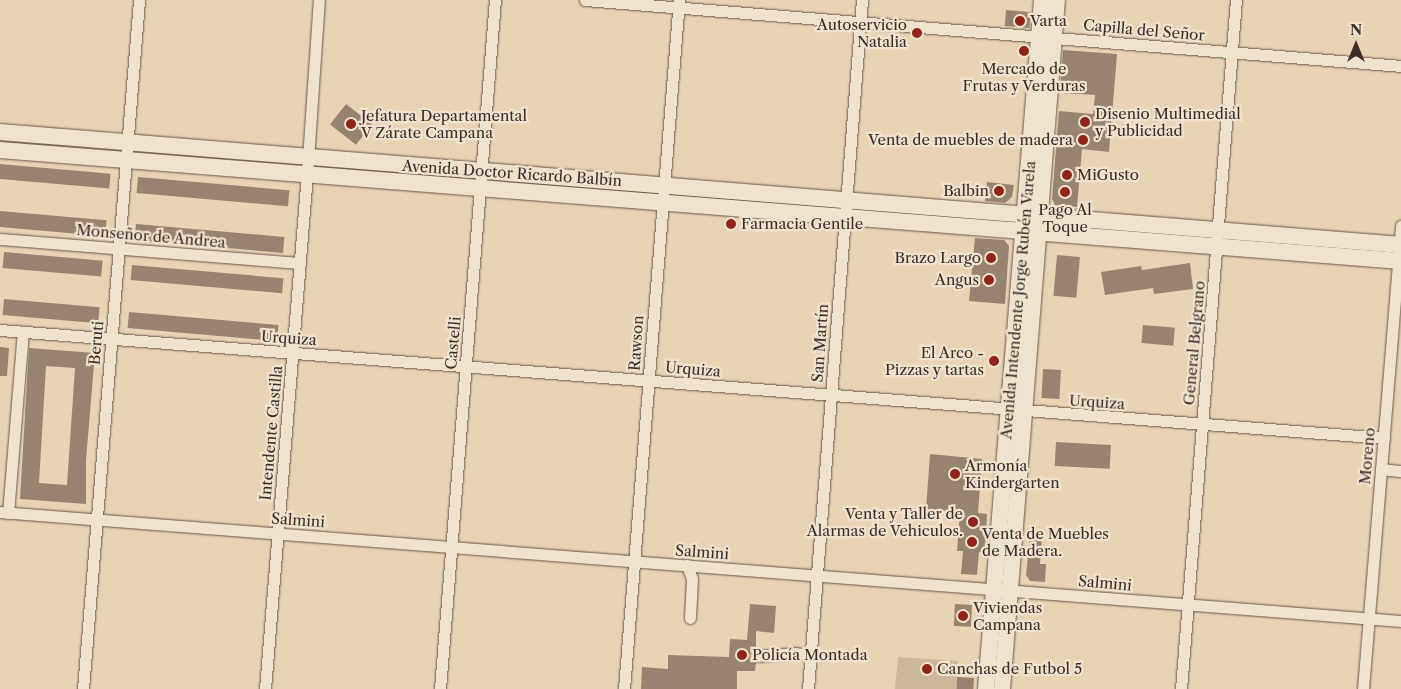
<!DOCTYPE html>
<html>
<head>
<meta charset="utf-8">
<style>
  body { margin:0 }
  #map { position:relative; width:1401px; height:689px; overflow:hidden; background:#e8d4b3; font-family:"Libre Caslon Text",serif }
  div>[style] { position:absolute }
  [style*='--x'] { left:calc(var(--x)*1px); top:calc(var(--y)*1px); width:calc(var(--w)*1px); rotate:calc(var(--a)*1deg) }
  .green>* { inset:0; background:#cbb89b }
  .building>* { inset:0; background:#968470; transform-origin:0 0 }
  .roads { filter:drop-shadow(0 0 1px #68574b) drop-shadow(0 0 1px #68574b) }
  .street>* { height:11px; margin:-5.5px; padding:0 5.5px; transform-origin:5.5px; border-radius:5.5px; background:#f0e3ce }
  .secondary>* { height:16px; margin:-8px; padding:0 8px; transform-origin:8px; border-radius:8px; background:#f0e3ce }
  .dots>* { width:14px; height:14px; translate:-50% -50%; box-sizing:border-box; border:2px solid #f0e3ce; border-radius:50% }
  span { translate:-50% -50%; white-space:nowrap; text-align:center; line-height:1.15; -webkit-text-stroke:4.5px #f0e3ce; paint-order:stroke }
  .poi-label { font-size:15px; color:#3d2d28 }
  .left { translate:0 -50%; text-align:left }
  .right { translate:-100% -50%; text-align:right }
  .street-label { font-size:15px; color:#3d2d28 }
  .north { position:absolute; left:1331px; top:20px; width:50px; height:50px; -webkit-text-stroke:4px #f0e3ce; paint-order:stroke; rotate:0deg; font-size:14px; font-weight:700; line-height:20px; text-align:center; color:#3d2d28 }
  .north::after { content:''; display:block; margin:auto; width:18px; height:22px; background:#3d2d28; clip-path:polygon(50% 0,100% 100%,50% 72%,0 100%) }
</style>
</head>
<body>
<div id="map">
  <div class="green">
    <div style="clip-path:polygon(898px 657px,958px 661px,956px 689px,895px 689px)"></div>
  </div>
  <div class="building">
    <div style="left:1006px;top:10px;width:25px;height:16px;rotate:5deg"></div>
    <div style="clip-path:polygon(1063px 50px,1117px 54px,1109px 152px,1082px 149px,1077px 207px,1055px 205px,1052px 199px,1059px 111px,1093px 114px,1095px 95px,1060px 93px)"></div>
    <div style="left:346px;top:104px;width:33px;height:26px;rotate:38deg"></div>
    <div style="left:0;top:164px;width:111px;height:15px;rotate:5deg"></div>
    <div style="left:138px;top:177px;width:152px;height:16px;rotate:5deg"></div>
    <div style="clip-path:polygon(987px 182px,1014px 185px,1012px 197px,1005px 203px,985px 201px)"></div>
    <div style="left:0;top:211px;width:107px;height:16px;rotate:5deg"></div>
    <div style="left:136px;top:224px;width:149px;height:16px;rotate:5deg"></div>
    <div style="clip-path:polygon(975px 238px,1004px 240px,1009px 246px,1005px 304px,969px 301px)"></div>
    <div style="left:4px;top:252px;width:99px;height:16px;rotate:5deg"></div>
    <div style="left:1057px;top:255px;width:23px;height:41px;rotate:5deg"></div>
    <div style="clip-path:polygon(1190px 263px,1193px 289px,1154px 294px,1153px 288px,1105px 295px,1101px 272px,1141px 266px,1142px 270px)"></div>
    <div style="left:132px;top:265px;width:152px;height:15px;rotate:5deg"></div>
    <div style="left:4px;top:299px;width:96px;height:16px;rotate:5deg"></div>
    <div style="left:129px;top:312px;width:150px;height:16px;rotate:5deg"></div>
    <div style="left:1143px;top:325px;width:32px;height:18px;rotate:5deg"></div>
    <div style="clip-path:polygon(0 347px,9px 348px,7px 376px,0 376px)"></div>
    <div style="clip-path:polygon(evenodd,29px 348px,95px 353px,86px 460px,86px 504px,20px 499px,29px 348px,46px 366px,75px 368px,67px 485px,39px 483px,46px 366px)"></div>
    <div style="left:1043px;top:369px;width:18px;height:29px;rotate:3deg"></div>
    <div style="left:1056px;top:442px;width:55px;height:24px;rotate:3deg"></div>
    <div style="clip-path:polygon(930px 454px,982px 459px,978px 513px,987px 514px,985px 553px,979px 552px,977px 575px,961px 574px,963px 551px,957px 551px,960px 512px,926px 509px)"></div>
    <div style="clip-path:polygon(1030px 537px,1042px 538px,1040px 564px,1046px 564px,1045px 582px,1030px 581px,1026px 575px)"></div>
    <div style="clip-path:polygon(750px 604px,776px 606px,774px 633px,756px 631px,756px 648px,751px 650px,749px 656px,750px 661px,756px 663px,755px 671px,737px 671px,737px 689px,641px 689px,642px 667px,668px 669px,668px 655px,729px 657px,730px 639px,747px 640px)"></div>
    <div style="left:955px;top:604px;width:17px;height:22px;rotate:3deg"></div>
    <div style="left:957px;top:677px;width:17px;height:12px;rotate:3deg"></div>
  </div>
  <div class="roads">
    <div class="street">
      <div style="--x:585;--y:0;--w:819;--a:4.62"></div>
      <div style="--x:0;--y:239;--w:301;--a:4.6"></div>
      <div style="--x:0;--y:330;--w:1388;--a:4.46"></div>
      <div style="--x:1381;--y:469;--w:20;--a:6"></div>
      <div style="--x:0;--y:512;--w:1405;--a:4.45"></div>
      <div style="--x:8;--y:513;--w:182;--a:-85.3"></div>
      <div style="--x:687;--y:565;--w:15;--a:70"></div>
      <div style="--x:692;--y:579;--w:39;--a:93"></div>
      <div style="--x:756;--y:656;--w:39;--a:-4"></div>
      <div style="--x:795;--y:653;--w:16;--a:7"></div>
      <div style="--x:83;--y:689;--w:691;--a:-85.35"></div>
      <div style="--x:265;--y:689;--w:517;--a:-85.34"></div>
      <div style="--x:307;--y:174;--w:174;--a:-86.1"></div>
      <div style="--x:440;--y:689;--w:691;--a:-85.44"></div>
      <div style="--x:624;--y:689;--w:691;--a:-85.44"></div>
      <div style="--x:808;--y:689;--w:691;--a:-85.52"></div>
      <div style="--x:1181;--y:689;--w:691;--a:-85.44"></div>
      <div style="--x:1363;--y:689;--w:465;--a:-85.3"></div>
    </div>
    <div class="secondary">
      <div style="--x:0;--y:132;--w:1406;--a:4.61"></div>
      <div style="--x:0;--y:150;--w:1405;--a:4.53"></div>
      <div style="--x:986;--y:689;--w:691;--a:-85.35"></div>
      <div style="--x:1002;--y:689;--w:691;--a:-85.44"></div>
    </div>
  </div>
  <div class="dots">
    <div style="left:1020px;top:21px;background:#8f2418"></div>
    <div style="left:917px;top:33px;background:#8f2418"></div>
    <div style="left:1024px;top:51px;background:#8f2418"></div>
    <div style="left:1085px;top:122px;background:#8f2418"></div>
    <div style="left:351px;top:124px;background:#8f2418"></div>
    <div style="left:1083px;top:140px;background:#8f2418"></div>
    <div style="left:1067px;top:175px;background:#8f2418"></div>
    <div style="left:999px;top:191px;background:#8f2418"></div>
    <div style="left:1065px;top:192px;background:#8f2418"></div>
    <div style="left:731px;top:224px;background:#8f2418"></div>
    <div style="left:991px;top:258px;background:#8f2418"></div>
    <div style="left:989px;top:280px;background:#8f2418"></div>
    <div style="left:994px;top:361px;background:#8f2418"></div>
    <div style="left:955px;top:474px;background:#8f2418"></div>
    <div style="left:973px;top:522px;background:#8f2418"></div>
    <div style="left:972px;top:542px;background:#8f2418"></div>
    <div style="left:963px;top:616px;background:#8f2418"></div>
    <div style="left:742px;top:655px;background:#8f2418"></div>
    <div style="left:927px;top:669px;background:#8f2418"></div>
  </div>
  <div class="poi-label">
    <span class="left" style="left:1030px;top:21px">Varta</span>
    <span class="right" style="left:907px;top:33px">Autoservicio<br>Natalia</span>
    <span style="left:1024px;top:77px">Mercado de<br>Frutas y Verduras</span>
    <span class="left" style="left:1095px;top:122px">Disenio Multimedial<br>y Publicidad</span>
    <span class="left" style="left:361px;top:124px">Jefatura Departamental<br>V Zárate Campana</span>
    <span class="right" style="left:1073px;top:140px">Venta de muebles de madera</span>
    <span class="left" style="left:1077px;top:175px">MiGusto</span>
    <span class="right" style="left:989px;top:191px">Balbin</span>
    <span style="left:1065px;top:218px">Pago Al<br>Toque</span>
    <span class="left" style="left:741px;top:224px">Farmacia Gentile</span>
    <span class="right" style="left:981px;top:258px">Brazo Largo</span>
    <span class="right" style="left:979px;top:280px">Angus</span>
    <span class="right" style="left:984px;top:361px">El Arco -<br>Pizzas y tartas</span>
    <span class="left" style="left:965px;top:474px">Armonía<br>Kindergarten</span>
    <span class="right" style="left:963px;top:522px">Venta y Taller de<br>Alarmas de Vehiculos.</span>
    <span class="left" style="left:982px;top:542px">Venta de Muebles<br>de Madera.</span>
    <span class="left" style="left:973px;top:616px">Viviendas<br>Campana</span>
    <span class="left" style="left:752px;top:655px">Policía Montada</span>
    <span class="left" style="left:937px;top:669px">Canchas de Futbol 5</span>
  </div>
  <div class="street-label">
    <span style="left:1144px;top:30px;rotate:5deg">Capilla del Señor</span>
    <span style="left:512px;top:173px;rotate:4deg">Avenida Doctor Ricardo Balbín</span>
    <span style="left:151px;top:236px;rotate:5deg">Monseñor de Andrea</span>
    <span style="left:1018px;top:300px;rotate:-85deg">Avenida Intendente Jorge Rubén Varela</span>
    <span style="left:289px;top:338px;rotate:4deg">Urquiza</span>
    <span style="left:96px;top:343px;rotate:-85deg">Beruti</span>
    <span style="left:453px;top:343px;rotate:-85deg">Castelli</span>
    <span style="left:636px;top:343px;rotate:-86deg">Rawson</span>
    <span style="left:820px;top:343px;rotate:-86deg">San Martín</span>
    <span style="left:1194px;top:343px;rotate:-85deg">General Belgrano</span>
    <span style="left:693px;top:369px;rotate:5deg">Urquiza</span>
    <span style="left:1097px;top:402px;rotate:4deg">Urquiza</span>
    <span style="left:271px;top:433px;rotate:-85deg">Intendente Castilla</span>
    <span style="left:1367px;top:456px;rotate:-85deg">Moreno</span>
    <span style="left:298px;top:520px;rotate:4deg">Salmini</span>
    <span style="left:702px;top:552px;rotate:4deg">Salmini</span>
    <span style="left:1105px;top:583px;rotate:5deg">Salmini</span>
  </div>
  <div class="north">N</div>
</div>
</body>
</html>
